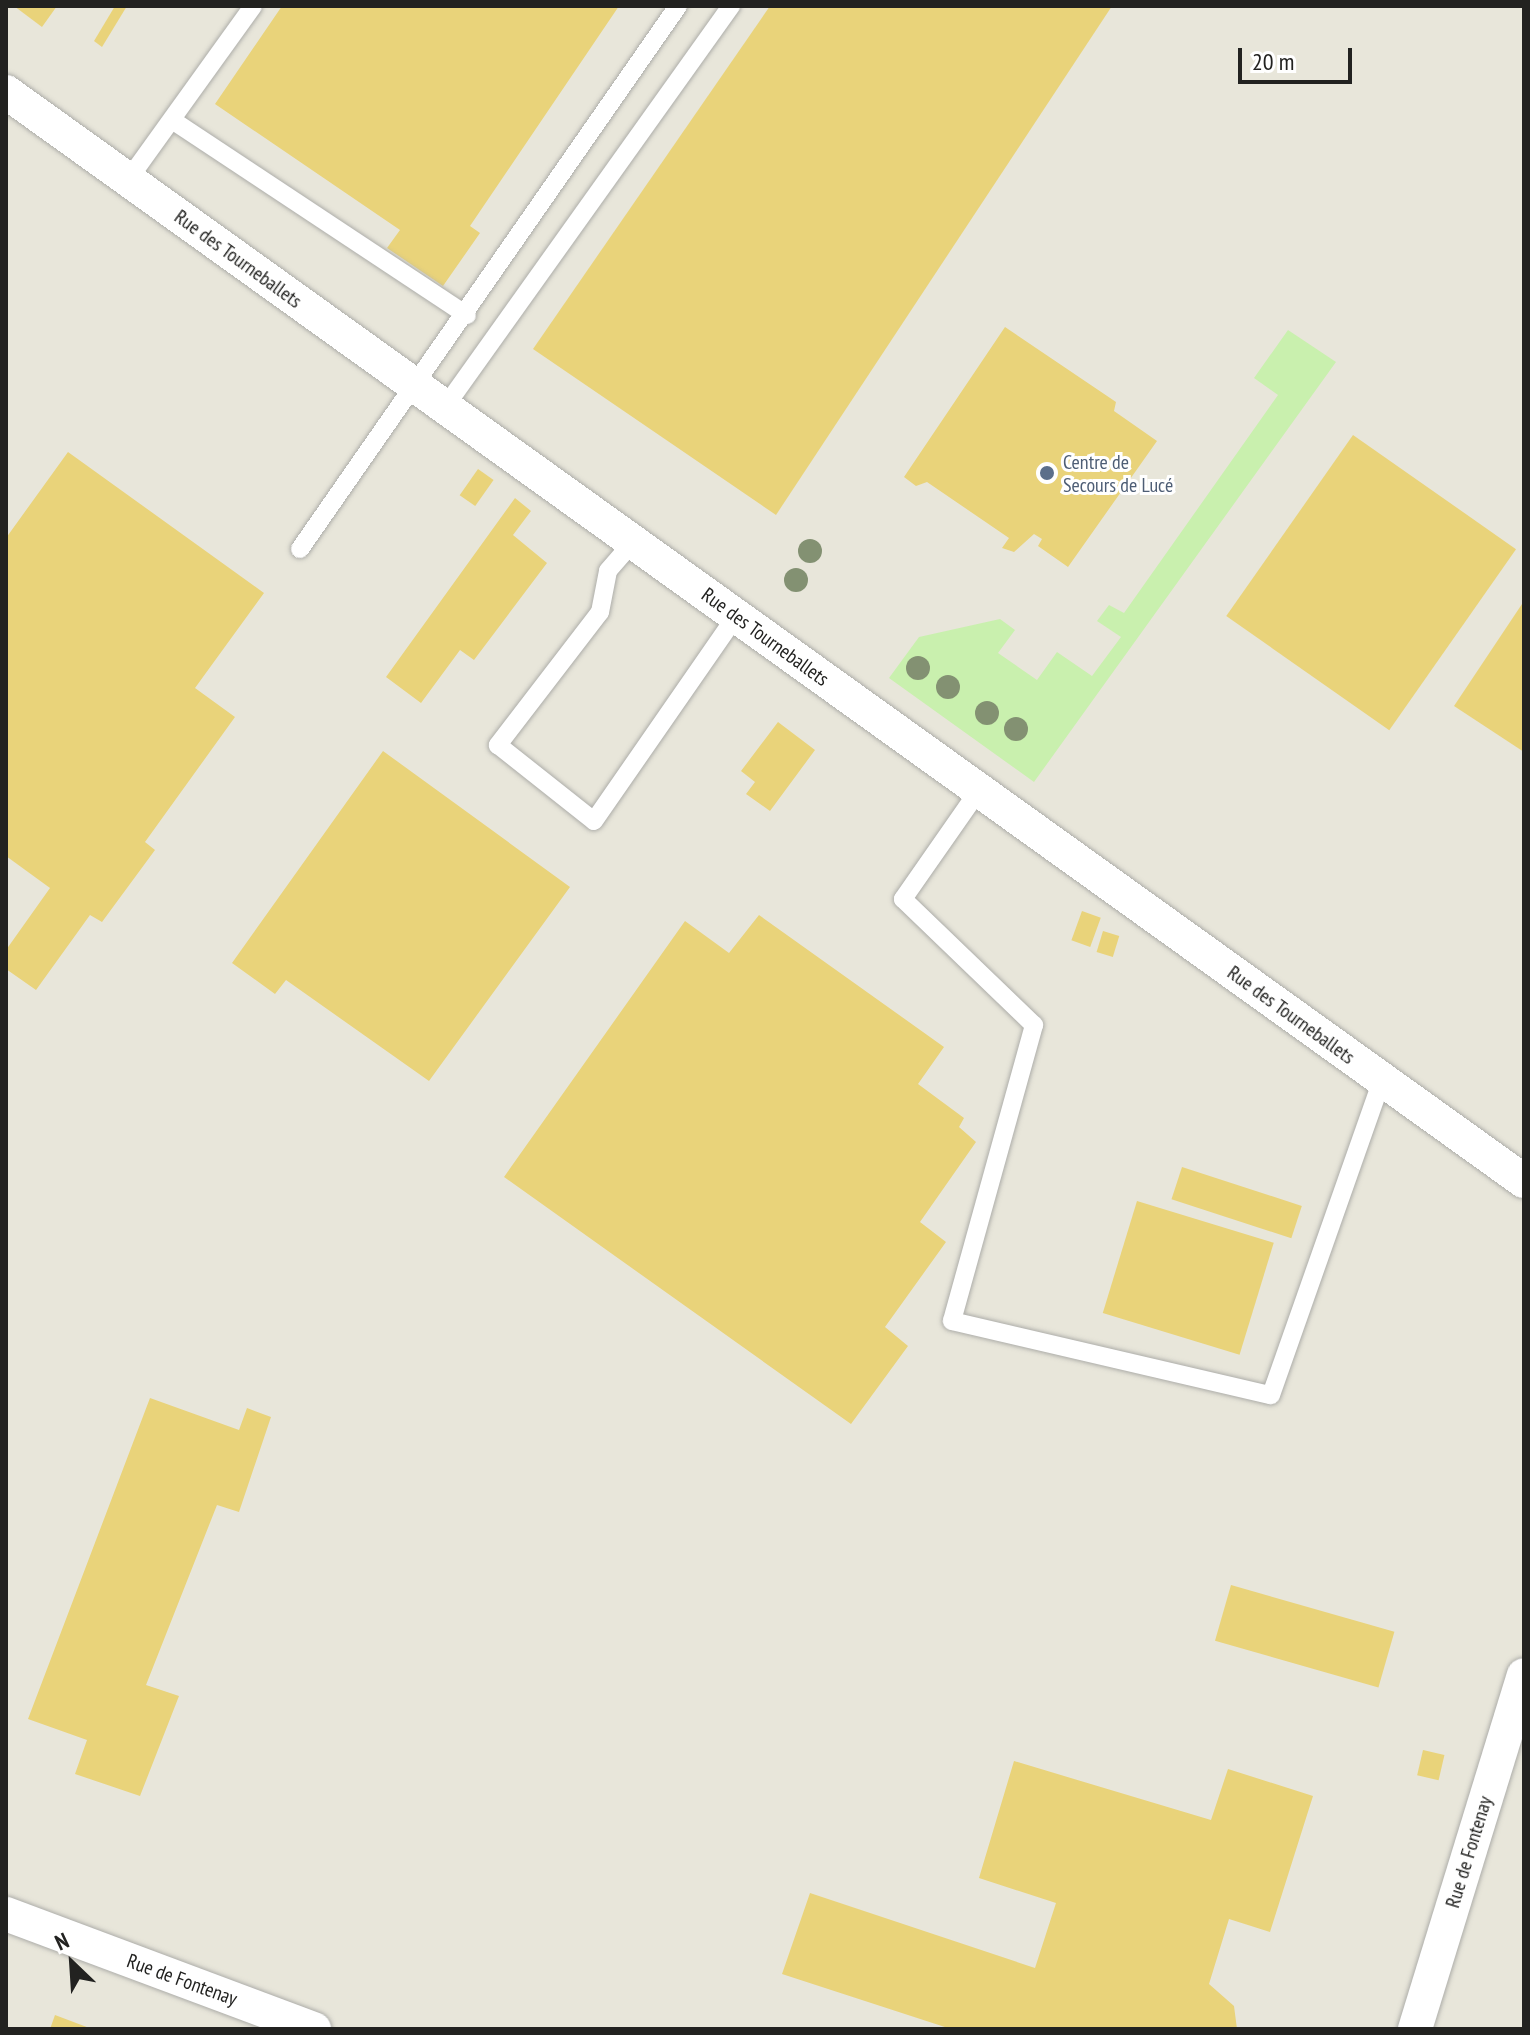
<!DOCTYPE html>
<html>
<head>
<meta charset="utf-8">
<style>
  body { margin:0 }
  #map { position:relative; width:1530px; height:2035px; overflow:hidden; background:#f1f0ec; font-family:"PT Sans Narrow",sans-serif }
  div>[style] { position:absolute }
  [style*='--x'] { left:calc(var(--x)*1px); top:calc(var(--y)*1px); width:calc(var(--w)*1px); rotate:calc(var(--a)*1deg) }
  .built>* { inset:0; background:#e8e6da; transform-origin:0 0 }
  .green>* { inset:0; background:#c9f0ae }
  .building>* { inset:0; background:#e9d37a; transform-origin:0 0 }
  .roads { filter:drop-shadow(0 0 2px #adada9) drop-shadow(0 0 2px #adada9) }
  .service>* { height:18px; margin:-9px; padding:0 9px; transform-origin:9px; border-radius:9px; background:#fff }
  .minor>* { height:34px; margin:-17px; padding:0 17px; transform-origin:17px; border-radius:17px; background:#fff }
  .trees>* { width:24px; height:24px; margin:-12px; border-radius:50%; background:#839172 }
  .dots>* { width:22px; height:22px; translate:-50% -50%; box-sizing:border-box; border:4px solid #fff; border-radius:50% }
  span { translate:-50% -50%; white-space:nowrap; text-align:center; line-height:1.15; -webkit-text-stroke:6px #fff; paint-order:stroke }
  .street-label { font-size:20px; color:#222220 }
  .service-label { font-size:20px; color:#4e5e75 }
  .left { translate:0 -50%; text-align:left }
  .frame { position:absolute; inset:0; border:8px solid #222220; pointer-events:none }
  .north { position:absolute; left:32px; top:1923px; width:80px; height:80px; -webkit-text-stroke:6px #fff; paint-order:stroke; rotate:335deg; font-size:22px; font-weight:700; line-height:32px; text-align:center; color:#222220 }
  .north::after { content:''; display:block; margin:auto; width:28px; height:36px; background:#222220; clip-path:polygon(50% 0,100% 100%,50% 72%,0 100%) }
  .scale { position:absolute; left:1238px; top:48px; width:114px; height:36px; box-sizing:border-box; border:4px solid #222220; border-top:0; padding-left:10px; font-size:24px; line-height:28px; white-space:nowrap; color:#222220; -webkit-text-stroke:6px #fff; paint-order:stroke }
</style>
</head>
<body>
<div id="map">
  <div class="built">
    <div style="left:6px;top:6px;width:1518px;height:2023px"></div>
  </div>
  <div class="green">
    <div style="clip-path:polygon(1288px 330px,1336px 362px,1034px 782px,889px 678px,919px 637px,1000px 619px,1015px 630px,998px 653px,1037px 680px,1057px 652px,1092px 676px,1121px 637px,1097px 621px,1109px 605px,1124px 613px,1278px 395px,1254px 378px)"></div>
  </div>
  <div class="building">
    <div style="clip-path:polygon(14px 6px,57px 6px,42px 27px)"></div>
    <div style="clip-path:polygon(115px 6px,127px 6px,102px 47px,94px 41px)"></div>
    <div style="clip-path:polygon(282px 6px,619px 6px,470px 226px,480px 233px,443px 286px,387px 248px,400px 230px,215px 104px)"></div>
    <div style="clip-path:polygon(770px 6px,1112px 6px,776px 515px,533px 349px)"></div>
    <div style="clip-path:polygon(1005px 327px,1116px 402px,1114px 411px,1157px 441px,1068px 567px,1038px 546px,1042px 539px,1034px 534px,1014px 552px,1002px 548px,1009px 538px,927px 482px,916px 486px,904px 477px)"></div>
    <div style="left:1353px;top:435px;width:199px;height:221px;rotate:35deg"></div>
    <div style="clip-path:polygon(68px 452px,264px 593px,195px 688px,235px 717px,145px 842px,155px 850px,102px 922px,90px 915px,36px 990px,6px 969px,6px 950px,50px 888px,6px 856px,6px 538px)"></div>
    <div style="left:478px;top:469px;width:19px;height:32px;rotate:35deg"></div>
    <div style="clip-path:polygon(515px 498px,531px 511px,513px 535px,547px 563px,474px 660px,460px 650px,421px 703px,386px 677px)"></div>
    <div style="clip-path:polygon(1524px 601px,1524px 752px,1454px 706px)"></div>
    <div style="clip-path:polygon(778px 722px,815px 750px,770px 811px,746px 794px,755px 782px,741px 771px)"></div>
    <div style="clip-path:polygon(383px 751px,570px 887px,429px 1081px,286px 980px,275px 994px,232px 963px)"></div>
    <div style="left:1082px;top:911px;width:20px;height:31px;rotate:20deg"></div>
    <div style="clip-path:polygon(759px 915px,944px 1047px,918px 1084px,964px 1118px,959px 1127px,976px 1142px,920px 1222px,946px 1242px,885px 1327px,908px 1346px,851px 1424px,504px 1177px,685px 921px,729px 953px)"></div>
    <div style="left:1103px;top:931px;width:17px;height:22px;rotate:17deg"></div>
    <div style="left:1182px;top:1167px;width:126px;height:34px;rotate:18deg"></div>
    <div style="left:1137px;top:1201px;width:143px;height:117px;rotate:17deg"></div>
    <div style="clip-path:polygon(150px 1398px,239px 1430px,247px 1408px,271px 1417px,239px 1512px,217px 1505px,146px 1685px,179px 1696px,140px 1796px,75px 1774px,87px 1740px,28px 1719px)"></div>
    <div style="left:1231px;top:1585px;width:170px;height:58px;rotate:16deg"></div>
    <div style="left:1423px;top:1750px;width:22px;height:26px;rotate:13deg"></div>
    <div style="clip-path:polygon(1014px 1761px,1211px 1820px,1228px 1769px,1313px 1796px,1270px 1932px,1229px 1919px,1209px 1984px,1234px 2006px,1237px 2029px,951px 2029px,782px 1974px,810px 1893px,1035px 1968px,1056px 1903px,979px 1878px)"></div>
    <div style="clip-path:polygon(55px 2015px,92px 2029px,50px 2029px)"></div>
  </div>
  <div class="roads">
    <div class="service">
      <div style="--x:175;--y:122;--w:350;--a:33.5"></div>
      <div style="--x:128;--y:180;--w:214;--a:-54.3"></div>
      <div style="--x:445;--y:407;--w:493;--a:-54.5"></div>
      <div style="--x:633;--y:542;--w:38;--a:131"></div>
      <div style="--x:608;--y:571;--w:42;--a:101"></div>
      <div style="--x:600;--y:612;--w:168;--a:127.5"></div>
      <div style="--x:498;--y:745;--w:122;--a:38.4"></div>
      <div style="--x:594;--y:821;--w:249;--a:-55.3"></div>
      <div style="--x:300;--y:549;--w:662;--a:-55.16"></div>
      <div style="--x:979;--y:790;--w:133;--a:124.9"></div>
      <div style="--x:903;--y:899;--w:182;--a:43.9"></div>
      <div style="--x:1034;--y:1025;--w:307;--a:105.5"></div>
      <div style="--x:952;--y:1321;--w:327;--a:13.1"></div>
      <div style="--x:1271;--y:1395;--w:335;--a:-70.6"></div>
    </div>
    <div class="minor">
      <div style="--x:6;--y:92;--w:1868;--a:35.66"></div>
      <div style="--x:6;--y:1914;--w:329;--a:20.5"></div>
      <div style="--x:1415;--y:2029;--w:370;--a:-72.9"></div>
    </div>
  </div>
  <div class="trees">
    <div style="left:810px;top:551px"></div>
    <div style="left:796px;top:580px"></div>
    <div style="left:918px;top:668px"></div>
    <div style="left:948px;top:687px"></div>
    <div style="left:987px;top:713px"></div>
    <div style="left:1016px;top:729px"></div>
  </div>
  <div class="dots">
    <div style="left:1047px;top:473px;background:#5c6f8a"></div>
  </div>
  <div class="street-label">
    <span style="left:238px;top:259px;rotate:36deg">Rue des Tourneballets</span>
    <span style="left:765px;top:637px;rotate:36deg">Rue des Tourneballets</span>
    <span style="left:1291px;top:1015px;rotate:36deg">Rue des Tourneballets</span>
    <span style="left:1469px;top:1852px;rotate:-73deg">Rue de Fontenay</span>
    <span style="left:182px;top:1980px;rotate:20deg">Rue de Fontenay</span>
  </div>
  <div class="service-label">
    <span class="left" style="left:1063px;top:474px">Centre de<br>Secours de Lucé</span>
  </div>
  <div class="frame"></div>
  <div class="north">N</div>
  <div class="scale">20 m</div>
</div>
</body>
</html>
